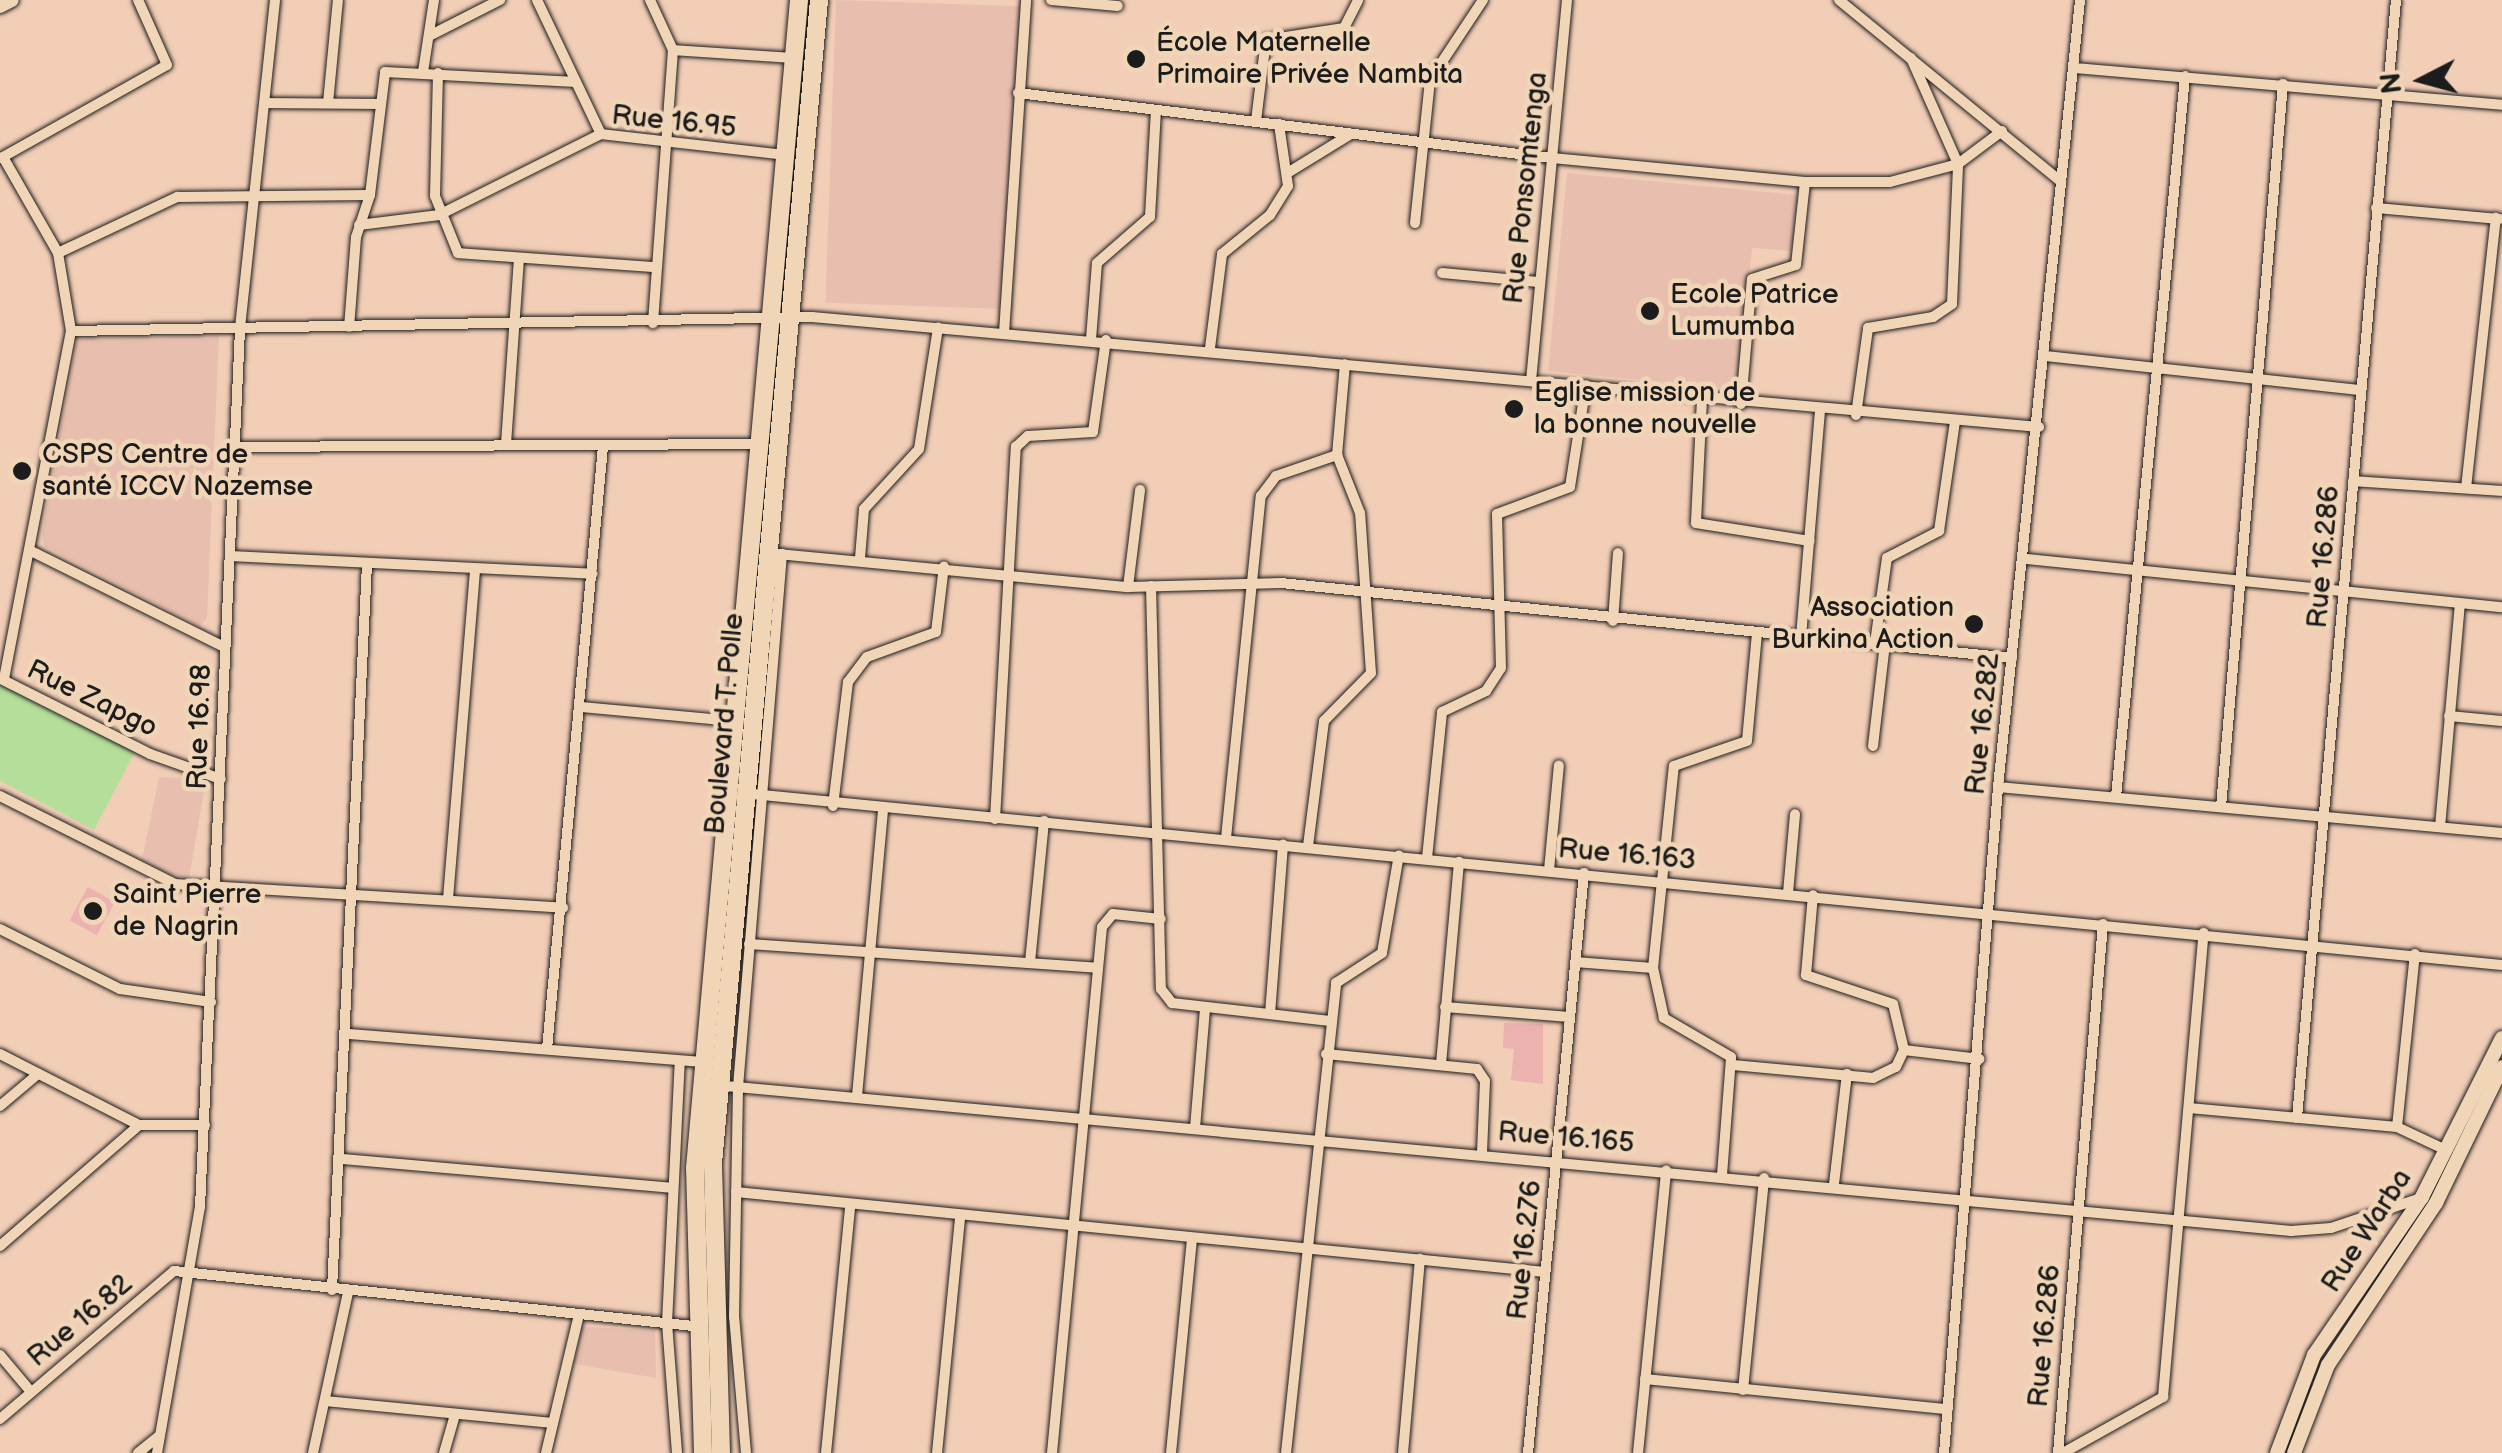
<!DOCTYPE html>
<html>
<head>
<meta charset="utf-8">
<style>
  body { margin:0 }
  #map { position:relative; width:2502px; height:1453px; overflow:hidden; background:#f2ceb7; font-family:"Balsamiq Sans",sans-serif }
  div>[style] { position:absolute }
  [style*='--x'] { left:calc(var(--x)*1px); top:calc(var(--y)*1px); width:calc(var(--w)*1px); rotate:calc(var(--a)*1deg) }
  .built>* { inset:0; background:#e8bfaf; transform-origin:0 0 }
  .green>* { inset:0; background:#b5de9b }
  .building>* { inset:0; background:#ebb2af; transform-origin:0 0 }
  .roads { filter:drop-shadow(0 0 2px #1c1c1c) drop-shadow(0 0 2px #1c1c1c) }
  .street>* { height:10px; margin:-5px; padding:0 5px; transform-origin:5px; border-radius:5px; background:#f0d5b7 }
  .secondary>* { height:14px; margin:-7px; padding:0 7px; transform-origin:7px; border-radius:7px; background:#f0d5b7 }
  .highway>* { height:18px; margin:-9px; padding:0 9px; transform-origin:9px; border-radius:9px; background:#f0d5b7 }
  .dots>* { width:28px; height:28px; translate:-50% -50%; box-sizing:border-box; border:5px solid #f0d5b7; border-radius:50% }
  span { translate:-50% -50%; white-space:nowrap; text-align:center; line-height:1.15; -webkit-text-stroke:9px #f0d5b7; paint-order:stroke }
  .poi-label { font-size:28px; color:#1c1c1c }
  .left { translate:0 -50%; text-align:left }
  .right { translate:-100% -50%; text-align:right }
  .street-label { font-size:28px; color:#1c1c1c }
  .north { position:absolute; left:2372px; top:30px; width:100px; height:100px; -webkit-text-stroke:8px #f0d5b7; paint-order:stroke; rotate:264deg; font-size:28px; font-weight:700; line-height:40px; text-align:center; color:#1c1c1c }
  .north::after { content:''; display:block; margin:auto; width:35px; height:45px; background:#1c1c1c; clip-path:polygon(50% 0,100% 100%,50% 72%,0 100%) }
</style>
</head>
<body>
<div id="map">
  <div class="built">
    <div style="left:836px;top:0;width:187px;height:303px;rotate:2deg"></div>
    <div style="clip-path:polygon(1567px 173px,1797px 195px,1792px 251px,1752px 248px,1739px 389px,1548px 371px)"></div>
    <div style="clip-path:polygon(219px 335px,207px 619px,199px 626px,44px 546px,42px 534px,77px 339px)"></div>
    <div style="clip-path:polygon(159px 777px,206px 779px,189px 879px,141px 865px)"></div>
    <div style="clip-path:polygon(582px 1327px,655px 1330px,656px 1378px,574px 1364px)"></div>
  </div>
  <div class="green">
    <div style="clip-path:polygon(0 678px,136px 750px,94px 830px,0 781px)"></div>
  </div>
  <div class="building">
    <div style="left:88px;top:887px;width:31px;height:38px;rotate:29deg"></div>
    <div style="clip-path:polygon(1504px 1023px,1543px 1024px,1543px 1084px,1511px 1080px,1514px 1049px,1503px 1048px)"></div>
  </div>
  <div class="roads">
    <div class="street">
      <div style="--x:537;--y:0;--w:148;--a:64.5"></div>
      <div style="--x:650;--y:0;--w:55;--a:65.3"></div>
      <div style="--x:673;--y:50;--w:274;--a:94.2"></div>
      <div style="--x:1051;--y:0;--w:67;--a:5.1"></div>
      <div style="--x:1839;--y:0;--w:287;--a:39.3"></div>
      <div style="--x:429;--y:36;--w:80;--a:-26.9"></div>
      <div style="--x:673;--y:50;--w:119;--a:3.8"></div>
      <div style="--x:2074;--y:68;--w:430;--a:4.9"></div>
      <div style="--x:423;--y:72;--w:73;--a:-81.3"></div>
      <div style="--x:438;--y:73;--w:123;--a:91.4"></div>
      <div style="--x:435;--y:196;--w:61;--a:68"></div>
      <div style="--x:458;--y:253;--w:197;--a:4.1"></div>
      <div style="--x:1018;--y:93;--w:538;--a:6.94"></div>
      <div style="--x:1552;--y:158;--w:254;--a:5.4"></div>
      <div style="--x:1805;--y:182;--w:85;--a:0"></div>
      <div style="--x:1890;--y:182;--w:70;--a:-14.8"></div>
      <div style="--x:1958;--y:164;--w:116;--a:-113.9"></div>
      <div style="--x:265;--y:103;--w:112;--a:0.5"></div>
      <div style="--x:328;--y:103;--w:103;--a:-84.5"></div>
      <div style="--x:1256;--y:121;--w:82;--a:-83"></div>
      <div style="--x:1266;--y:40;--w:79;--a:-8.7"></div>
      <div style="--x:1344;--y:28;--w:31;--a:-63"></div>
      <div style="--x:3;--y:157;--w:111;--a:60.2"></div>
      <div style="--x:58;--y:253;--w:79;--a:80.5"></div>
      <div style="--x:71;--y:331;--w:355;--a:100.9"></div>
      <div style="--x:1;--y:158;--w:190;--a:-29.3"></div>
      <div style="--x:167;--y:65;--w:71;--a:-114"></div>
      <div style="--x:1289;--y:172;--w:73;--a:-31.5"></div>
      <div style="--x:370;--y:195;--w:124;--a:-83"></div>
      <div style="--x:385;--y:72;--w:191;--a:3"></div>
      <div style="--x:2376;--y:208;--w:124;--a:5.1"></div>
      <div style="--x:1415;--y:223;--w:144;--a:-84"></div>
      <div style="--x:1430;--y:80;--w:96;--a:-56.5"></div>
      <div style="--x:359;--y:225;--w:81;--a:-7.1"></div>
      <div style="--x:439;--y:215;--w:181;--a:-26.6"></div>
      <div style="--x:601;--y:134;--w:184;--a:6.5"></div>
      <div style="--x:58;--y:253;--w:132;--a:-25.2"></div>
      <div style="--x:177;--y:197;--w:193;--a:-0.6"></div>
      <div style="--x:370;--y:195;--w:44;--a:108.4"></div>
      <div style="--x:356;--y:237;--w:90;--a:94.4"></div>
      <div style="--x:1442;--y:273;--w:97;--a:5.3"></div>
      <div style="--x:71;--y:331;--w:741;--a:-1.08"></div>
      <div style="--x:812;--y:317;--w:1232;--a:5.12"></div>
      <div style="--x:1004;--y:333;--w:334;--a:-86.2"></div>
      <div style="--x:1091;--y:339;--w:76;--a:-85.5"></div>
      <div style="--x:1097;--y:263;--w:70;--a:-41"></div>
      <div style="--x:1150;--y:217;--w:106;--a:-86.8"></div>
      <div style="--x:1210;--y:348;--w:95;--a:-82.7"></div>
      <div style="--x:1222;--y:254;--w:62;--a:-39.1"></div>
      <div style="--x:1270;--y:215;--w:34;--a:-58"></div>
      <div style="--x:1288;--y:186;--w:63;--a:-98.3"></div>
      <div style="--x:2046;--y:356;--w:317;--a:6.2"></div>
      <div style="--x:1531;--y:381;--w:383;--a:-84.6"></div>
      <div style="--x:1702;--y:399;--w:124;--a:92.8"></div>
      <div style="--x:1696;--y:523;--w:115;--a:9"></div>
      <div style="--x:1741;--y:404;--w:125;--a:-85"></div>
      <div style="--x:1752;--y:279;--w:46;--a:-17.7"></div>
      <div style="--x:1796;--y:265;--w:83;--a:-83.8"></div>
      <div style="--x:1856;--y:415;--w:88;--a:-82.1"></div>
      <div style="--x:1868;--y:328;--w:66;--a:-9.6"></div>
      <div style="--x:1933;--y:317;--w:23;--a:-34"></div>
      <div style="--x:1952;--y:304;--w:140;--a:-87.5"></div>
      <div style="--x:1958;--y:164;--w:55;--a:-36.9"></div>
      <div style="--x:506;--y:444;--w:184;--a:-86"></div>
      <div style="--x:235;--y:447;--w:525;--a:-0.33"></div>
      <div style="--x:2353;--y:481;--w:149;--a:3.8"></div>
      <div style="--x:2466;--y:488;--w:272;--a:-83.7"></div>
      <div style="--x:33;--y:552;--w:213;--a:26.4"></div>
      <div style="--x:767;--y:553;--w:363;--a:5.4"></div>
      <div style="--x:1128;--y:587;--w:153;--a:-1.5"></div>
      <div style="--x:1281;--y:583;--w:735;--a:5.86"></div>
      <div style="--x:230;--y:556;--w:363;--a:2.8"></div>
      <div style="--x:860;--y:558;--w:49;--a:-85.3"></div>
      <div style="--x:864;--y:509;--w:81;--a:-47.5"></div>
      <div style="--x:919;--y:449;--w:123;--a:-81.1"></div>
      <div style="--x:2027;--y:559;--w:477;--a:5.8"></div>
      <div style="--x:1151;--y:586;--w:403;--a:88.6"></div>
      <div style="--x:1161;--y:989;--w:18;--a:52"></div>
      <div style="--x:1172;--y:1003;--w:159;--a:6.5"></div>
      <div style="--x:1128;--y:587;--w:98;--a:-82.9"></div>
      <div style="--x:1613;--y:621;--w:68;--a:-85.8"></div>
      <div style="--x:1801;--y:637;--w:225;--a:-85.2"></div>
      <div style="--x:1875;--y:643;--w:86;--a:-82"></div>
      <div style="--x:1887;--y:558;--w:59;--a:-27.4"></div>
      <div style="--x:1939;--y:531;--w:111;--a:-81.7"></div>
      <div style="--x:1;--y:679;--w:167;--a:26.7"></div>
      <div style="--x:150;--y:754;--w:75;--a:19.4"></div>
      <div style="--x:581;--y:707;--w:153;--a:5.3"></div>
      <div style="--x:2449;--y:716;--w:53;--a:5.4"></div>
      <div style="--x:1873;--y:746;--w:103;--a:-83.3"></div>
      <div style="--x:1998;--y:787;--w:506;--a:5.21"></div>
      <div style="--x:742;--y:793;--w:1768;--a:5.58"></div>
      <div style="--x:0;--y:796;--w:196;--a:26.7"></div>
      <div style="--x:175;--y:884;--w:389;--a:3.5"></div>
      <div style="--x:2116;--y:797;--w:724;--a:-84.53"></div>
      <div style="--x:833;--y:806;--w:125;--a:-83.1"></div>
      <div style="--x:848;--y:682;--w:31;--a:-53"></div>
      <div style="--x:867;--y:657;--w:73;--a:-19.9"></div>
      <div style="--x:936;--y:632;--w:66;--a:-83.1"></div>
      <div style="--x:2221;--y:807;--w:726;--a:-85.1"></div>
      <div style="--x:995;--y:819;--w:373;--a:-86.8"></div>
      <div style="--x:1016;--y:447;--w:16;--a:-43"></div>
      <div style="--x:1028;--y:436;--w:65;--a:-3.5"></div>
      <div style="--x:1093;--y:432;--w:93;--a:-82"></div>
      <div style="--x:2440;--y:827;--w:223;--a:-84.9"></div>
      <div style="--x:1226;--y:838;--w:344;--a:-84.2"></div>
      <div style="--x:1261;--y:496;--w:25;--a:-53"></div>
      <div style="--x:1276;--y:476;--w:65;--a:-19"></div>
      <div style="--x:1308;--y:846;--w:126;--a:-82.7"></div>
      <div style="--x:1324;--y:721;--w:67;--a:-45.6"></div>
      <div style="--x:1371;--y:673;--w:160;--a:-93.9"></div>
      <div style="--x:1360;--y:513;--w:62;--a:-111.6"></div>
      <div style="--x:1337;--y:455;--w:91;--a:-85"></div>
      <div style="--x:1427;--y:858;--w:147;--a:-84.1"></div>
      <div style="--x:1442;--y:712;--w:49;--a:-25.5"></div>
      <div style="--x:1486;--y:691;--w:27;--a:-57"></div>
      <div style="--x:1501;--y:668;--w:154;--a:-91.5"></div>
      <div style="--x:1497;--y:514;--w:78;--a:-20.3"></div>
      <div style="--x:1570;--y:487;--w:103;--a:-81.1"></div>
      <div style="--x:1549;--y:870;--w:105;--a:-84.6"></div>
      <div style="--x:1788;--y:893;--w:79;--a:-84.9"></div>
      <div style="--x:448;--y:899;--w:331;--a:-85.3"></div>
      <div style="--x:0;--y:929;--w:134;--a:26.6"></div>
      <div style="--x:120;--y:989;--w:92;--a:8.1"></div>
      <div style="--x:749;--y:944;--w:349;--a:3.9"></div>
      <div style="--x:1030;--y:962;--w:142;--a:-84.3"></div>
      <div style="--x:1575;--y:962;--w:78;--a:4.4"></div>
      <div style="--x:1445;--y:1007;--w:125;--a:4.6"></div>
      <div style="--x:1270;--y:1014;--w:170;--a:-85.6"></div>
      <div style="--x:348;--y:1034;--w:357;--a:4.5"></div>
      <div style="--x:547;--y:1049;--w:605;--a:-84.69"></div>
      <div style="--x:1904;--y:1050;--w:76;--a:6.8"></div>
      <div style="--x:0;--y:1054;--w:156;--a:27.1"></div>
      <div style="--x:139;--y:1125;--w:66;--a:0"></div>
      <div style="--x:1326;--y:1054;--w:152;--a:5.7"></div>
      <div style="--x:1477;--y:1069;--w:14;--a:56"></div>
      <div style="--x:1485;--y:1081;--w:72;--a:92.4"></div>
      <div style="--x:1441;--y:1064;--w:203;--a:-84.9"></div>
      <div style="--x:1733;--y:1065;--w:141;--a:5.3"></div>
      <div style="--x:1873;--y:1078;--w:25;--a:-26"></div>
      <div style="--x:1896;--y:1067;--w:19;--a:-65"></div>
      <div style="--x:1904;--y:1050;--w:47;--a:-103.4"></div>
      <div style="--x:1893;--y:1004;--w:92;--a:-161.6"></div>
      <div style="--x:1806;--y:975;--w:80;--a:-85"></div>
      <div style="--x:715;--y:1085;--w:1583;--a:5.29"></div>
      <div style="--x:2291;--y:1231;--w:40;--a:-4.3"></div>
      <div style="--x:2331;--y:1228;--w:95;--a:-18.4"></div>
      <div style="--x:857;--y:1096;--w:285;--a:-84.8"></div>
      <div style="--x:0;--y:1106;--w:50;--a:-40.1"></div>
      <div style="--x:2189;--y:1108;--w:209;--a:5.2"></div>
      <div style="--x:2397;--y:1127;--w:54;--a:25.1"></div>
      <div style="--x:2297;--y:1118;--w:1122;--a:-84.94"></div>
      <div style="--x:2397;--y:1127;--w:174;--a:-84.1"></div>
      <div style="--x:1195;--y:1128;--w:120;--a:-85.2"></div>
      <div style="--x:342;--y:1159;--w:331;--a:5"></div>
      <div style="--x:1722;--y:1175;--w:118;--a:-85.6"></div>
      <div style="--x:1731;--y:1057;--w:78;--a:-149.8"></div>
      <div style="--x:1664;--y:1018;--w:51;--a:-102.4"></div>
      <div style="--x:1653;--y:968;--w:203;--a:-84.1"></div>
      <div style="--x:1674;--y:766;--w:77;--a:-18.9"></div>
      <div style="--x:1747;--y:741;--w:107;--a:-84.7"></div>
      <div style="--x:1834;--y:1184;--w:111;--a:-83.3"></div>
      <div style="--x:736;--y:1192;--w:813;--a:5.65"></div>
      <div style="--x:0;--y:1246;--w:184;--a:-41"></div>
      <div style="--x:332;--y:1290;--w:727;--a:-87.24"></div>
      <div style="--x:0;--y:1355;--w:48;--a:50"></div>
      <div style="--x:1645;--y:1379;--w:304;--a:5.7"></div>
      <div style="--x:1743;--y:1390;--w:213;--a:-84.3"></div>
      <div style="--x:325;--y:1401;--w:229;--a:5.5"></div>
      <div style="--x:0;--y:1419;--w:228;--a:-40.4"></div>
      <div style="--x:174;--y:1271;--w:522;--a:6.05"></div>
      <div style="--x:138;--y:1453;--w:28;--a:-39"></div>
      <div style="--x:157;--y:1453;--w:250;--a:-80.1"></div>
      <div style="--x:200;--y:1207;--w:880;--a:-87.39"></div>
      <div style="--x:240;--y:328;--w:330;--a:-83.9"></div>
      <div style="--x:313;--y:1453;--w:165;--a:-77.7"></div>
      <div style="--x:444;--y:1453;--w:40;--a:-74"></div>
      <div style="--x:546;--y:1453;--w:142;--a:-76.6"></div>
      <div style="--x:677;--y:1453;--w:130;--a:-94.4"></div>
      <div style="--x:667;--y:1323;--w:262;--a:-87.2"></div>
      <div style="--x:746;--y:1453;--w:137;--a:-95"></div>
      <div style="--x:734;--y:1317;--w:230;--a:-89"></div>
      <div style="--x:738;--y:1087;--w:535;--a:-85.28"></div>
      <div style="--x:826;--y:1453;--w:247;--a:-84.4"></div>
      <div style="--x:937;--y:1453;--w:237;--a:-84.4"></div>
      <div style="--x:1052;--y:1453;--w:528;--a:-84.57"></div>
      <div style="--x:1102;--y:927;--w:17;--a:-50"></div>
      <div style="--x:1113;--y:914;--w:48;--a:5.9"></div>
      <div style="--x:1171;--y:1453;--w:215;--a:-84.4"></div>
      <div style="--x:1286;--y:1453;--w:473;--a:-83.9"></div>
      <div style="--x:1336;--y:983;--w:55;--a:-33.1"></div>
      <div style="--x:1382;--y:953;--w:99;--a:-80.2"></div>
      <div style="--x:1403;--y:1453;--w:195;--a:-85"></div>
      <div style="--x:1528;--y:1453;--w:583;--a:-84.49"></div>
      <div style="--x:1638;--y:1453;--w:284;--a:-84.3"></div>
      <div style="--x:1944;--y:1453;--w:668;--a:-85.36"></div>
      <div style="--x:1998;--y:787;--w:791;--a:-84.05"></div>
      <div style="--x:2058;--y:1453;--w:531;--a:-85.14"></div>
      <div style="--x:2063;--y:1453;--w:115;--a:-29.2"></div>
      <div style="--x:2163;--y:1397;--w:466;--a:-85"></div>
    </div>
    <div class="secondary">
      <div style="--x:0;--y:6;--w:13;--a:-27"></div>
      <div style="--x:2277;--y:1453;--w:105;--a:-69.3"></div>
      <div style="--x:2314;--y:1355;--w:191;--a:-55.6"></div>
      <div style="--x:2422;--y:1197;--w:178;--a:-63.3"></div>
      <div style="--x:2294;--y:1453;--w:94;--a:-68.9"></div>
      <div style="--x:2328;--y:1365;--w:195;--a:-56.3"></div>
      <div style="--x:2436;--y:1203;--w:151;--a:-64.1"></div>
    </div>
    <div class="highway">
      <div style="--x:703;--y:1453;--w:285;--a:-91.6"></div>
      <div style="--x:695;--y:1168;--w:1173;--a:-84.91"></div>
      <div style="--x:721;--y:1453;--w:290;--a:-91.6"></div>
      <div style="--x:713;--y:1163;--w:1168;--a:-84.79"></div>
    </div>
  </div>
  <div class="dots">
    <div style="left:1136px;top:59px;background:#1c1c1c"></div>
    <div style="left:1650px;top:311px;background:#1c1c1c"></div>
    <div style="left:1514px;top:409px;background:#1c1c1c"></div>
    <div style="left:22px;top:471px;background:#1c1c1c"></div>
    <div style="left:1974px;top:624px;background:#1c1c1c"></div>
    <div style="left:93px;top:911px;background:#1c1c1c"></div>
  </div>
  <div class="poi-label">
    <span class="left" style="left:1156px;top:59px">École Maternelle<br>Primaire Privée Nambita</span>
    <span class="left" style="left:1670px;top:311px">Ecole Patrice<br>Lumumba</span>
    <span class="left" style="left:1534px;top:409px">Eglise mission de<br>la bonne nouvelle</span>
    <span class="left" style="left:42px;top:471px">CSPS Centre de<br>santé ICCV Nazemse</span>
    <span class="right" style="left:1954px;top:624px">Association<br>Burkina Action</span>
    <span class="left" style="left:113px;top:911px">Saint Pierre<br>de Nagrin</span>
  </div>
  <div class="street-label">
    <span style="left:674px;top:122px;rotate:6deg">Rue 16.95</span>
    <span style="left:1526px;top:188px;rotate:-84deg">Rue Ponsomtenga</span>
    <span style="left:2324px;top:557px;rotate:-85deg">Rue 16.286</span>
    <span style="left:92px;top:699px;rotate:26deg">Rue Zapgo</span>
    <span style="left:725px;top:724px;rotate:-85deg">Boulevard T. Polle</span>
    <span style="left:1983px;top:724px;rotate:-84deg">Rue 16.282</span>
    <span style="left:200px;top:727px;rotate:-88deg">Rue 16.98</span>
    <span style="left:1627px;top:855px;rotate:5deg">Rue 16.163</span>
    <span style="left:1566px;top:1138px;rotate:5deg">Rue 16.165</span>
    <span style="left:2367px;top:1231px;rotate:-57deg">Rue Warba</span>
    <span style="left:1525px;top:1250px;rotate:-84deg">Rue 16.276</span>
    <span style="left:80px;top:1321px;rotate:-40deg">Rue 16.82</span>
    <span style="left:2045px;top:1336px;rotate:-85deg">Rue 16.286</span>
  </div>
  <div class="north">N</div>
</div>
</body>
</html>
